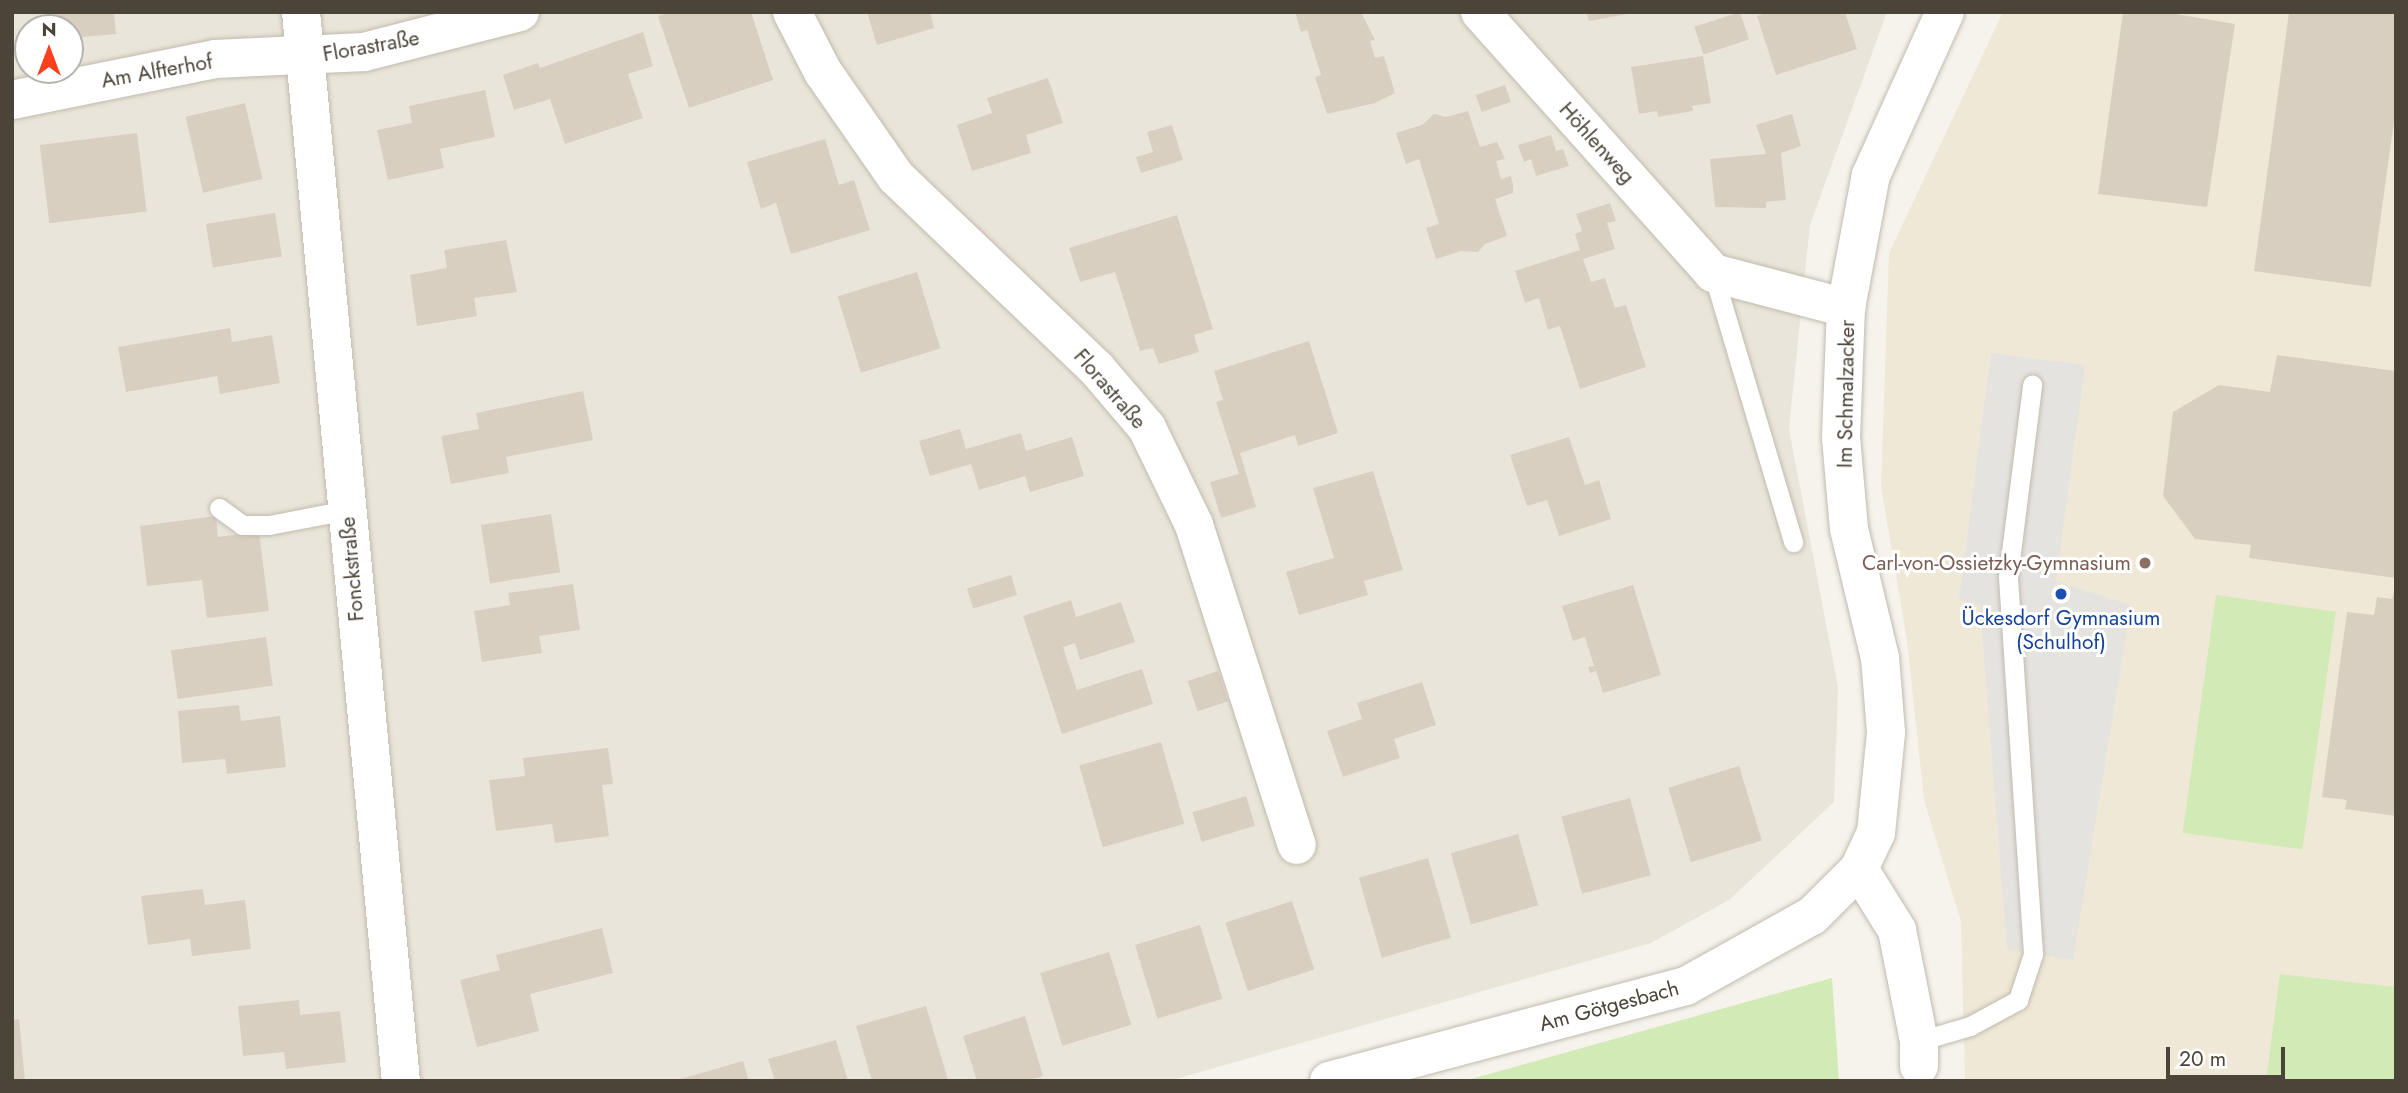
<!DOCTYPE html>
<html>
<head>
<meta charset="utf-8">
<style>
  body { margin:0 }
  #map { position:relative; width:2408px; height:1093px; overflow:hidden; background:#f6f3ec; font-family:Jost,sans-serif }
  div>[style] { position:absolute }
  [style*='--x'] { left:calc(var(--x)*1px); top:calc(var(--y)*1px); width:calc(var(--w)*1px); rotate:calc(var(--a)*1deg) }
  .residential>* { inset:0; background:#eae5da }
  .education>* { inset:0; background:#efe8d6 }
  .green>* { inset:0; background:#d2eab5; transform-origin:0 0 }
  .parking>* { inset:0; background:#e5e3e0 }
  .building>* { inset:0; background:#d8cfc1; transform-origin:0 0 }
  .roads { filter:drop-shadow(0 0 2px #c2bbae) drop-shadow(0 0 2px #c2bbae) }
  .service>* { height:19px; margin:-9.5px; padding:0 9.5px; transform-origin:9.5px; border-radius:9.5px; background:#fff }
  .minor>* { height:38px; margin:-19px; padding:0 19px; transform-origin:19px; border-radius:19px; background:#fff }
  .dots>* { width:19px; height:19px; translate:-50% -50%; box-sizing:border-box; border:4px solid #fff; border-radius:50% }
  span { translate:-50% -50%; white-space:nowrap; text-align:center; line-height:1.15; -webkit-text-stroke:6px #fff; paint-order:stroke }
  .street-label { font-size:21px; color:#4b4439 }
  .education-label { font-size:21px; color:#785e54 }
  .right { translate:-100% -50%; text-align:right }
  .transit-label { font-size:21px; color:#164399 }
  .frame { position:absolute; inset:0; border:14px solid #4b4439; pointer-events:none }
  .north { position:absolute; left:14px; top:14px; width:70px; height:70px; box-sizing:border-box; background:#fff; border:2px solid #b7b4b0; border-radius:50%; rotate:0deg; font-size:19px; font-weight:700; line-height:28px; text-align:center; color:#4b4439 }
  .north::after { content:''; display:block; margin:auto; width:24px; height:32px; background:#fc3f1d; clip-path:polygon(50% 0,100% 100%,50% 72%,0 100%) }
  .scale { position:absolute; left:2166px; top:1047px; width:119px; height:32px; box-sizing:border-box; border:4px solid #4b4439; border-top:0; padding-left:9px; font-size:21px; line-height:24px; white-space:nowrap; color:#4b4439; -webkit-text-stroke:5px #fff; paint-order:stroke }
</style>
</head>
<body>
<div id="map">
  <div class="residential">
    <div style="clip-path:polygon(evenodd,12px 12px,1887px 12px,1810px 225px,1789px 429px,1838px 687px,1834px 802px,1729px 900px,1651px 943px,1169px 1081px,12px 1081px,12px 12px,28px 28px,70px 28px,70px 70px,28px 70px,28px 28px)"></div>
  </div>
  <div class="education">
    <div style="clip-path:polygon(2003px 12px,2396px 12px,2396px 1081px,1965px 1081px,1961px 922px,1924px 800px,1907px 640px,1881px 486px,1889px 253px)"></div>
  </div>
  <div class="green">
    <div style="left:2216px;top:595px;width:121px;height:240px;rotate:8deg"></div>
    <div style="clip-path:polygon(2280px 974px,2396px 987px,2396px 1081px,2266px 1081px)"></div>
    <div style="clip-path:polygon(1832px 978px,1839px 1081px,1464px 1081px)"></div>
  </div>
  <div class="parking">
    <div style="clip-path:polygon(1991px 353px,2085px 365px,2056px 581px,2131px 605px,2073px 960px,2007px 949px,1980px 605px,1959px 600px)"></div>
  </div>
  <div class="building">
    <div style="clip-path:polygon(47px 12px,114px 12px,116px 34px,70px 38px,70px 28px,48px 28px)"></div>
    <div style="clip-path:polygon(669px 12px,751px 12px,773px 80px,689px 108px,658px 16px)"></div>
    <div style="clip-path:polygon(867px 12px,930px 12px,934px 28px,877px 45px)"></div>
    <div style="clip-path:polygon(1295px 12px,1361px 12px,1375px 40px,1370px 41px,1375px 58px,1384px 56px,1395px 93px,1375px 103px,1327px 114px,1315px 77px,1321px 75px,1307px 30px,1301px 32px)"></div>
    <div style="clip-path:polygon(1586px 12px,1633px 12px,1633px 13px,1589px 21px)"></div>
    <div style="left:1740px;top:12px;width:29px;height:48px;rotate:72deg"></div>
    <div style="clip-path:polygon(1768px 12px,1845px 12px,1857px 49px,1776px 75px,1757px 16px)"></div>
    <div style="clip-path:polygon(2123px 12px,2164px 12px,2235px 24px,2207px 207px,2098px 194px)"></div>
    <div style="clip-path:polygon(2289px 12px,2396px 12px,2396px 107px,2371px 287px,2254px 271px)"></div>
    <div style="clip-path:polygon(643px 32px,653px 66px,628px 74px,643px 118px,565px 144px,550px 99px,514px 110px,503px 75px,538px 63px,540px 68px)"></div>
    <div style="clip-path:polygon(1703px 56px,1711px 103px,1692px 106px,1693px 111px,1658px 117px,1657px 111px,1639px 114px,1631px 67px)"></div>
    <div style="clip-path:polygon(1048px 78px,1063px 123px,1026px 135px,1031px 153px,972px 171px,957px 125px,992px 113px,987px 98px)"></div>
    <div style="left:1505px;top:85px;width:18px;height:31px;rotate:71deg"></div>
    <div style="clip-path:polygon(485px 90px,495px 137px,440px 149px,444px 168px,388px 180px,377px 130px,412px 123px,409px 106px)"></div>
    <div style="left:245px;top:103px;width:78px;height:61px;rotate:77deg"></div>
    <div style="clip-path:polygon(1468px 111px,1480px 147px,1497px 142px,1505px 159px,1496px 161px,1501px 179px,1511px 176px,1513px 184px,1513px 193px,1495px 199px,1507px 236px,1485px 244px,1478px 252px,1461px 251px,1436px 259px,1426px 228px,1439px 224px,1419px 159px,1406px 164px,1396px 133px,1422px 125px,1434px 114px,1446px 117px)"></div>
    <div style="clip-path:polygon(1792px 114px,1801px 146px,1781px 153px,1786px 200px,1766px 202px,1766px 208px,1715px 207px,1710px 159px,1766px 154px,1756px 125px)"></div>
    <div style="clip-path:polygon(1172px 125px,1183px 160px,1141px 173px,1136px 157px,1153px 152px,1147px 132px)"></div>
    <div style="left:137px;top:133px;width:79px;height:98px;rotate:83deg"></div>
    <div style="clip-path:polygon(1551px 135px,1556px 151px,1563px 149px,1569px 166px,1536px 176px,1531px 159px,1524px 162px,1518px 145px)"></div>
    <div style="clip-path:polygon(825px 139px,839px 185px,854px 180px,870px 230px,791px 254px,776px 203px,761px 209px,747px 162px)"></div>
    <div style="clip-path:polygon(1610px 203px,1616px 221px,1607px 223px,1615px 249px,1583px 259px,1591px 282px,1605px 278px,1615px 308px,1626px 305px,1646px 367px,1580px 389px,1560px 326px,1548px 330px,1539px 298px,1525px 303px,1515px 271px,1580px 250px,1575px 234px,1582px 231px,1576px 214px)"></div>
    <div style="left:275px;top:213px;width:44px;height:70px;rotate:81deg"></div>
    <div style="clip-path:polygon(1177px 215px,1213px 329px,1194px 335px,1199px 352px,1159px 364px,1153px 348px,1140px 351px,1115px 272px,1080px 282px,1069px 248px)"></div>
    <div style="clip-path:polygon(506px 240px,517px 292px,474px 298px,477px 316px,417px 326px,410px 275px,447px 268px,444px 250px)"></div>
    <div style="left:917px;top:272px;width:80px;height:83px;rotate:73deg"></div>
    <div style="clip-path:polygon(230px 328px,232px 342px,272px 335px,280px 383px,220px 394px,217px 376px,126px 392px,118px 347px)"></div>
    <div style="clip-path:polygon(1309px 341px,1338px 433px,1298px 446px,1295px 435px,1240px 453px,1256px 507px,1221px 518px,1210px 482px,1239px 474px,1216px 402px,1223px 400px,1214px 371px)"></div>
    <div style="clip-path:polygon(2277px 355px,2396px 371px,2396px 578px,2249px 558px,2251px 545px,2195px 539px,2163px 496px,2173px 412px,2219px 385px,2270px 392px)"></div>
    <div style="clip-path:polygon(583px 391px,593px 440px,506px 457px,509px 473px,451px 484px,441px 436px,479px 429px,476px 413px)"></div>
    <div style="clip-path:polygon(960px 429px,966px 449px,1021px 433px,1026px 451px,1072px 437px,1084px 476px,1030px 492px,1025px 476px,979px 490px,971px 464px,930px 476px,919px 441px)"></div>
    <div style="clip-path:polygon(1569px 437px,1585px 485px,1599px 480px,1611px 519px,1559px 536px,1547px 500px,1527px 506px,1510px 455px)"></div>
    <div style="clip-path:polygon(1373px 471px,1403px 570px,1364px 581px,1368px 595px,1299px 615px,1286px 572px,1334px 558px,1313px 488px)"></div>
    <div style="left:551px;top:514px;width:59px;height:71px;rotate:81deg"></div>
    <div style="clip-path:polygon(216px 516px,218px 537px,259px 532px,269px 611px,207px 618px,202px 580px,147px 586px,140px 526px)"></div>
    <div style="left:1011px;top:575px;width:21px;height:46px;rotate:73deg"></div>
    <div style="clip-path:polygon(573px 584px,580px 630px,539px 636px,542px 653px,482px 662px,474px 611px,510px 605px,508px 593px)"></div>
    <div style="clip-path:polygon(2396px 584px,2396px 816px,2345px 809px,2347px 800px,2322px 797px,2347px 612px,2374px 615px,2377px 597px,2392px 599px)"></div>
    <div style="clip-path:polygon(1633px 585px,1661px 675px,1603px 693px,1596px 671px,1590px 673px,1588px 667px,1594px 666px,1585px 637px,1573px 641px,1562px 606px)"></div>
    <div style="clip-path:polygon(1071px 600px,1076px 617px,1121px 602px,1135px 642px,1080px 660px,1075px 643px,1063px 647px,1077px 690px,1142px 669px,1153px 704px,1062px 734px,1023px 616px)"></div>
    <div style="left:266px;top:637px;width:49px;height:96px;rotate:82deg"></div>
    <div style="left:1218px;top:671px;width:32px;height:32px;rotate:72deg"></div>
    <div style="clip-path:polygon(1422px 682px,1436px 725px,1394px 739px,1400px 758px,1343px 777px,1327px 731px,1362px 719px,1357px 703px)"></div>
    <div style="clip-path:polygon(239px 705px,241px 721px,280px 716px,286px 767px,227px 774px,225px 759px,182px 763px,178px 711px)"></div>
    <div style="left:1161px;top:742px;width:85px;height:85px;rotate:74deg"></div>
    <div style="clip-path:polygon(608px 748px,613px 784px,602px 785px,609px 836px,555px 843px,552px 824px,496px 831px,489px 780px,525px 776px,523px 758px)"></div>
    <div style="left:1739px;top:766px;width:78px;height:74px;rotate:73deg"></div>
    <div style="left:1246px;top:796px;width:31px;height:56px;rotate:73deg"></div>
    <div style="left:1630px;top:798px;width:80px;height:71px;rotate:75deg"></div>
    <div style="left:1518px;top:834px;width:74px;height:70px;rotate:74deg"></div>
    <div style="left:1428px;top:858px;width:83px;height:72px;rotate:74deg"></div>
    <div style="clip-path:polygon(203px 889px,205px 905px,245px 900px,251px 949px,192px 956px,190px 939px,148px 945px,141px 896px)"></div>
    <div style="left:1292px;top:901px;width:72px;height:70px;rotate:72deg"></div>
    <div style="left:1200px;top:925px;width:77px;height:68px;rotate:73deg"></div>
    <div style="clip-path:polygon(602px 928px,613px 973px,530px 994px,539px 1031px,477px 1047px,460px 980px,500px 970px,496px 955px)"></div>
    <div style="left:1109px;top:952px;width:76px;height:72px;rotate:73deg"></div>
    <div style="clip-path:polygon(299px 1000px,300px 1015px,340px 1011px,346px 1062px,286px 1069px,284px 1052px,243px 1056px,238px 1006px)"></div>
    <div style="clip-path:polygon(926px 1006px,948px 1080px,872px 1081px,856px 1026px)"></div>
    <div style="clip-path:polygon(1025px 1016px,1043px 1076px,1025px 1081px,977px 1081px,963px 1036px)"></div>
    <div style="clip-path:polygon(19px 1019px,25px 1081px,12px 1081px,12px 1020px)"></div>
    <div style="clip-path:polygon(836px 1040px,848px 1081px,775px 1081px,768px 1059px)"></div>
    <div style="clip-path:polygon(743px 1061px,749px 1081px,677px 1081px,677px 1080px)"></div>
  </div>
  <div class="roads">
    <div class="service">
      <div style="--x:1713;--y:273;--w:281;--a:73.4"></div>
      <div style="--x:219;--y:508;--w:29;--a:36"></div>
      <div style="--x:242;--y:525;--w:27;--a:0"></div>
      <div style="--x:269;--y:525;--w:79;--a:-10.9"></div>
      <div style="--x:1919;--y:1041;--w:53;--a:-16.4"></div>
      <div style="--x:1970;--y:1026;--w:55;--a:-28.4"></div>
      <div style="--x:2018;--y:1000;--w:48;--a:-71.9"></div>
      <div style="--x:2033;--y:954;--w:379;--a:-93.8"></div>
      <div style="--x:2008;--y:576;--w:193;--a:-82.8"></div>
    </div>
    <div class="minor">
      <div style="--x:301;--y:12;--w:1074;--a:84.66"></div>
      <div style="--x:792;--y:12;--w:68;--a:62.7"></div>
      <div style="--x:823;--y:72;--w:128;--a:55.2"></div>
      <div style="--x:896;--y:177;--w:277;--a:43.7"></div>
      <div style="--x:1096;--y:368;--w:79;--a:49.6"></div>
      <div style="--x:1147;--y:428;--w:108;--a:64.1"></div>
      <div style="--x:1194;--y:525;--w:336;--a:72.2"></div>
      <div style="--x:1480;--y:12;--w:350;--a:48.2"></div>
      <div style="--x:1713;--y:273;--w:138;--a:14.7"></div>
      <div style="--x:12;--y:100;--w:207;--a:-11.4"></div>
      <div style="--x:215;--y:59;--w:149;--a:-2.7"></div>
      <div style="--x:364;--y:52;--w:161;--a:-14.4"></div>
      <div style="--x:1859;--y:869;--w:72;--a:58.1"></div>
      <div style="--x:1897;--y:930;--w:113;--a:78.8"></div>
      <div style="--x:1919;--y:1041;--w:25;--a:90"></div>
      <div style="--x:1329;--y:1081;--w:369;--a:-14.9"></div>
      <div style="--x:1686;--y:986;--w:144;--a:-29.1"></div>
      <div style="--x:1812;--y:916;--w:66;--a:-45"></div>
      <div style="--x:1859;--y:869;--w:40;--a:-65"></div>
      <div style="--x:1876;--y:833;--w:101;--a:-84.3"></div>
      <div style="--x:1886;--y:732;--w:74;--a:-94.6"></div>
      <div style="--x:1880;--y:658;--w:133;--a:-103.5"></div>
      <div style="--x:1849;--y:529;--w:92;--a:-95"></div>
      <div style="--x:1841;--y:437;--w:129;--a:-87.8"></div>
      <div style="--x:1846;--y:308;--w:135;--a:-79.4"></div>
      <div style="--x:1871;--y:175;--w:179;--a:-65.6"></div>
    </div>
  </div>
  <div class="dots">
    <div style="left:2145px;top:563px;background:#8d6e63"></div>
    <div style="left:2061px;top:594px;background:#1a4fb4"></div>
  </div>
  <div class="street-label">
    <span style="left:371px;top:46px;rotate:-10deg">Florastraße</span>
    <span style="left:157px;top:71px;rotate:-10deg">Am Alfterhof</span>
    <span style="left:1597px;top:143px;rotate:48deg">Höhlenweg</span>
    <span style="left:1110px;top:389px;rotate:49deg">Florastraße</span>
    <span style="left:1846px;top:394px;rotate:-89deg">Im Schmalzacker</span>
    <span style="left:352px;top:569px;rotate:-95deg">Fonckstraße</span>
    <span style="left:1609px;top:1006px;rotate:-15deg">Am Götgesbach</span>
  </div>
  <div class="education-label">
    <span class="right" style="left:2131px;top:563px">Carl-von-Ossietzky-Gymnasium</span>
  </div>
  <div class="transit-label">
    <span style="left:2061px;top:630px">Ückesdorf Gymnasium<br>(Schulhof)</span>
  </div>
  <div class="frame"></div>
  <div class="north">N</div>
  <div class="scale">20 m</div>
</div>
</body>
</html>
